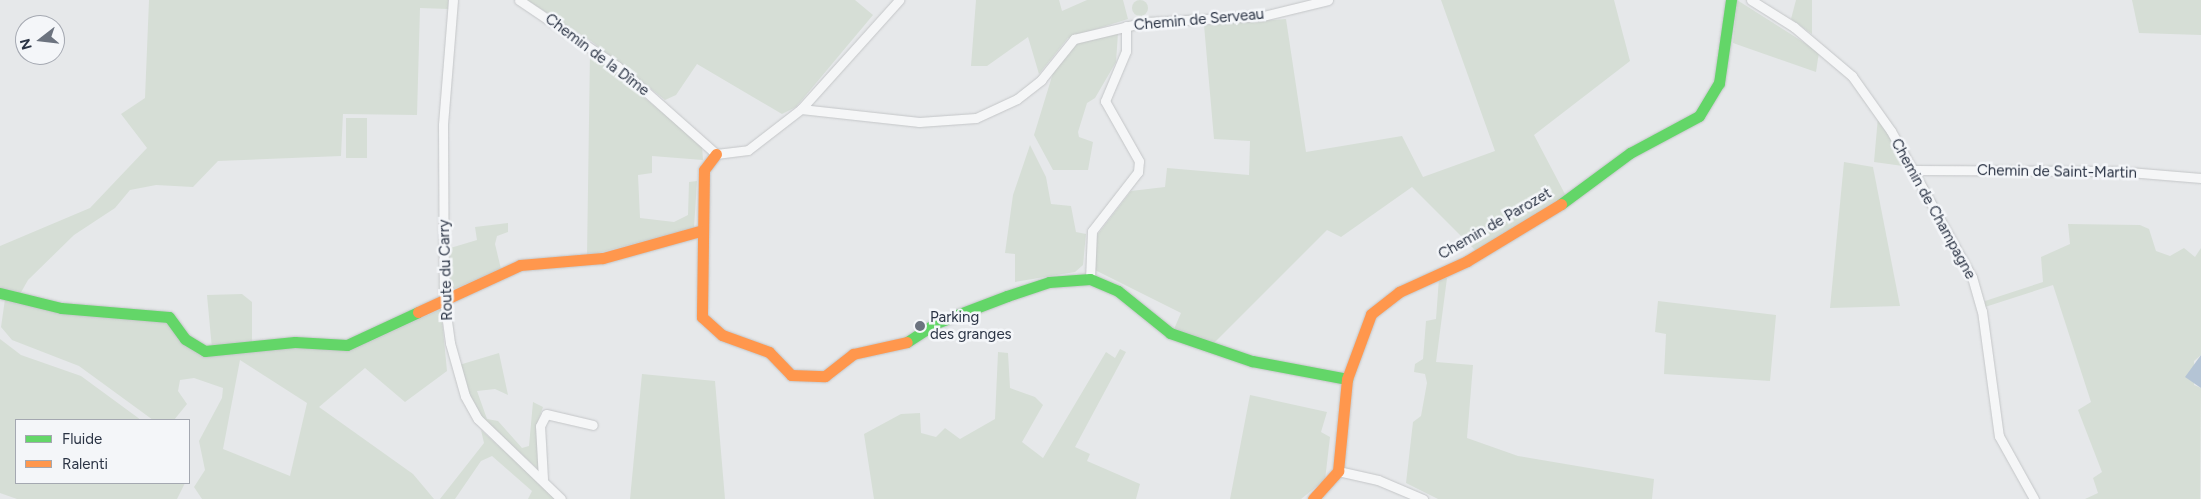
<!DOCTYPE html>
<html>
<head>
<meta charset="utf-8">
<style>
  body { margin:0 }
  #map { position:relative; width:2201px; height:499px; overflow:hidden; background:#e6e8ea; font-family:Figtree,sans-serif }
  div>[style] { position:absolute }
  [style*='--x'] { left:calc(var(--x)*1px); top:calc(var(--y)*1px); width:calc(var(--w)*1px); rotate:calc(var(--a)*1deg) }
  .green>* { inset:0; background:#d6ded6; transform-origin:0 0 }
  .round { border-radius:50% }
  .water>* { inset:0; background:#b4c4d5 }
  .roads { filter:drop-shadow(0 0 1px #c4c6c8) drop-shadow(0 0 1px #c4c6c8) }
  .street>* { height:9px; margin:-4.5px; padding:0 4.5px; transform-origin:4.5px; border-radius:4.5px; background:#f5f6f7 }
  .fast>* { height:11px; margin:-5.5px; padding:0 5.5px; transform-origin:5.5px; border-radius:5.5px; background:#63d668 }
  .slow>* { height:11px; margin:-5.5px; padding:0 5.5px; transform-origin:5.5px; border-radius:5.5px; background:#ff974d }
  .dots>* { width:14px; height:14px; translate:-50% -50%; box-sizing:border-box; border:2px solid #f4f6f9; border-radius:50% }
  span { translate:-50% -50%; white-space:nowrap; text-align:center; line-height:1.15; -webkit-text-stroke:5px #f4f6f9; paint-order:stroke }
  .street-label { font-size:15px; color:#2b3445 }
  .poi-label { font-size:15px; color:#2b3445 }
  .left { translate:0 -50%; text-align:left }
  .legend { position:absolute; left:15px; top:419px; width:175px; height:65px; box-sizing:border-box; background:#f4f6f9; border:1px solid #a4a8b1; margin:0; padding:6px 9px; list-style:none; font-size:15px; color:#2b3445 }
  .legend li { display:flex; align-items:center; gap:10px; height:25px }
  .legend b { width:25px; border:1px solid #a4a8b1 }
  .north { position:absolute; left:15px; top:15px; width:50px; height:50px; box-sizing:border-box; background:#f4f6f9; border:1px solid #a4a8b1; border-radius:50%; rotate:254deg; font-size:14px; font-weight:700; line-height:20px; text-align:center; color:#2b3445 }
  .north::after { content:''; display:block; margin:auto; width:18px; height:22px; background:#6c737f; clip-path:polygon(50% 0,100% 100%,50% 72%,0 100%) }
</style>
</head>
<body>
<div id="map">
  <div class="green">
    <div class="round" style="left:1132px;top:0;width:16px;height:16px"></div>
    <div style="clip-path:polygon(149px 0,448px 0,448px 9px,420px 8px,417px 115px,343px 114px,341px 156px,218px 161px,193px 187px,156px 185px,130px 190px,115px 208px,74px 235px,28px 280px,19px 296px,0 293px,0 246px,90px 208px,147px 148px,121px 114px,145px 98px)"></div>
    <div style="clip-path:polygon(527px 0,855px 0,873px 15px,796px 107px,782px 114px,697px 64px,676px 95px,665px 100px,591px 41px)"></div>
    <div style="clip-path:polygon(976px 0,1059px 0,1062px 11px,1087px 0,1123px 0,1128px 19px,1068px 38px,1039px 74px,1028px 37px,987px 66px,971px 66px)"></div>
    <div style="clip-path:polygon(1441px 0,1614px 0,1630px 61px,1534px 135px,1566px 196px,1476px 251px,1412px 187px,1341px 237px,1327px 230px,1214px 343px,1174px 329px,1181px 313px,1093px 269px,1094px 239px,1131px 191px,1165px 187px,1167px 168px,1249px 175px,1250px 141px,1214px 139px,1204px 25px,1286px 19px,1306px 152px,1402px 136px,1423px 177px,1495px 151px)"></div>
    <div style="clip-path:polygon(1737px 0,1819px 52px,1816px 72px,1733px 43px)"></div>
    <div style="clip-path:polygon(1796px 0,1812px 0,1812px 34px,1791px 19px)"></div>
    <div style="clip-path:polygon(2132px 0,2201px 0,2201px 35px,2139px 33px)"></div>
    <div style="clip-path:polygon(1118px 33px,1116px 62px,1095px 98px,1087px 103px,1078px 132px,1079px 137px,1093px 142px,1088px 170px,1053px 170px,1034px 135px,1057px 60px,1079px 42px)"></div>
    <div style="clip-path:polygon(590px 52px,702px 146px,703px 160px,652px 156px,652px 173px,638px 175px,640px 218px,674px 222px,688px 215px,689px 182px,697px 181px,694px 228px,587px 256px)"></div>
    <div style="clip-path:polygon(1878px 117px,1897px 151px,1903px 166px,1874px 162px)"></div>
    <div style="left:346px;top:118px;width:21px;height:40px"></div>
    <div style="clip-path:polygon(1030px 145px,1046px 177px,1051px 204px,1071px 206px,1076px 232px,1086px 234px,1083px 265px,1075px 272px,1015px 282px,1015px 254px,1005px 253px,1013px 195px)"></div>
    <div style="clip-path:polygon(1844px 162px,1873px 167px,1900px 306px,1830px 308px)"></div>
    <div style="clip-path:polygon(508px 223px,508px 232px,497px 236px,495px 244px,501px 269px,454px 289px,448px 286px,447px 249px,477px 240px,475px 227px)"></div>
    <div style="clip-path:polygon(2068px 224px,2140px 225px,2149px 229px,2156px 251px,2170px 256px,2184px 248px,2195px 257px,2201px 248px,2201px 355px,2194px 361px,2194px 385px,2201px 388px,2200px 499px,2085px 499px,2098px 493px,2093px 478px,2102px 472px,2078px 410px,2091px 402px,2053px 285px,1985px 307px,1985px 301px,2043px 282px,2041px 257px,2070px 244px)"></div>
    <div style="clip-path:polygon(1439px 278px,1447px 278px,1436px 362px,1473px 365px,1467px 438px,1518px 456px,1654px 479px,1652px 499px,1438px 499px,1406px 483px,1413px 422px,1421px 416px,1427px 383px,1425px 374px,1414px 372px,1415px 364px,1423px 359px,1426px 321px,1436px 319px)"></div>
    <div style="clip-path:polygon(242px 294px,252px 302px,252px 343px,212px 349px,207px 295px)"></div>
    <div style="clip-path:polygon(evenodd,5px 299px,164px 319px,211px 355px,263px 348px,358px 347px,441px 309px,447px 371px,405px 402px,365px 368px,319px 407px,413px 474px,434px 499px,202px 499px,194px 487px,205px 470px,199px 441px,222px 398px,223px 388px,194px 378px,180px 380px,178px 391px,187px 404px,174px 420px,153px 420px,79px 366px,12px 340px,1px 327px,5px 299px,240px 360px,307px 403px,290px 476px,223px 449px,240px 360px)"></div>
    <div style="clip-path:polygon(1658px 301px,1776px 315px,1770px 381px,1664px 374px,1666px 334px,1655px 332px)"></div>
    <div style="clip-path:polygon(0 339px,21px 355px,81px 376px,141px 420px,16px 420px,16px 483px,185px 483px,177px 499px,17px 499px,0 493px)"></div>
    <div style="clip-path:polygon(1120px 349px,1126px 352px,1075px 447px,1090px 454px,1087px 461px,1140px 484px,1136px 499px,874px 499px,864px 434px,901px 414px,920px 413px,921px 433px,936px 437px,945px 428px,960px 439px,995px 419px,998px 352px,1008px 353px,1010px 388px,1035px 397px,1043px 405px,1022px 442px,1043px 458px,1106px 352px,1115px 358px)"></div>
    <div style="clip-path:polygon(499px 353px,508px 395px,495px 389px,477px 391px,487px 419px,498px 421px,522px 448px,529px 446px,533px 402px,543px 407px,536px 427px,539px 470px,477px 413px,465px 392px,459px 365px)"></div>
    <div style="clip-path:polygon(642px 374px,715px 381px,725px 499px,630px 499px)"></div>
    <div style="clip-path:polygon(1250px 395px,1327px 412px,1321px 432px,1330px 437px,1325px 480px,1301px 499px,1230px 499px)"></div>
    <div style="clip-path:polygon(481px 430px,542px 485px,555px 499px,528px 499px,532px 491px,492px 456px,481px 461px,455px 499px,440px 499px,484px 443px)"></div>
  </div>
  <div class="water">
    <div style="clip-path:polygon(2201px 355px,2201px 388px,2185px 377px)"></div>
  </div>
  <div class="roads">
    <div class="street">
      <div style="--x:453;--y:0;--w:125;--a:94.6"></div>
      <div style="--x:443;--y:125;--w:174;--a:89.7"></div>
      <div style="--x:444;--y:299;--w:44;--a:82.2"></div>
      <div style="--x:450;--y:343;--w:55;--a:74.2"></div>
      <div style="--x:465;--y:396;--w:26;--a:61"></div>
      <div style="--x:478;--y:419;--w:115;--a:43.9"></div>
      <div style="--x:519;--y:0;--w:118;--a:34"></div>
      <div style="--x:617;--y:66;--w:132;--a:41.6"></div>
      <div style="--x:716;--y:154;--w:32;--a:-7"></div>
      <div style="--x:748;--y:150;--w:67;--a:-37.7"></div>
      <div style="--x:801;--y:109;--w:147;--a:-48"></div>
      <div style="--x:1751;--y:0;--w:51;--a:32.1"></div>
      <div style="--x:1794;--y:27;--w:76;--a:40.2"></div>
      <div style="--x:1852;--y:76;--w:67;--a:54.7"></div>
      <div style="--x:1891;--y:131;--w:167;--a:61"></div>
      <div style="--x:1972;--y:277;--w:35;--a:74"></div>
      <div style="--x:1982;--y:311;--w:126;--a:82.3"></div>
      <div style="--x:1999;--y:436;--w:72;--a:60.9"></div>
      <div style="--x:801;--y:109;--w:119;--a:6.3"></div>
      <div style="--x:919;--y:122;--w:57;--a:-4"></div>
      <div style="--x:976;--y:118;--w:45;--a:-24.9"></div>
      <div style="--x:1017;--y:99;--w:31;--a:-38"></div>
      <div style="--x:1041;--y:80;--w:53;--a:-51.2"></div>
      <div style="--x:1074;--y:39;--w:74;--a:-13.3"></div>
      <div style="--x:1146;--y:22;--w:117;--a:-2.9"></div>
      <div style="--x:1263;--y:16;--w:67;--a:-13.8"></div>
      <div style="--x:1913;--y:170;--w:204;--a:0.3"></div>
      <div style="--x:2117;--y:171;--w:84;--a:4.8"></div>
      <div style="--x:1090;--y:279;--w:48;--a:-87.6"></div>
      <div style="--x:1092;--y:231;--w:75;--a:-52.1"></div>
      <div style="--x:1138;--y:172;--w:11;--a:-85"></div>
      <div style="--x:1139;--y:161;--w:69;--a:-119.5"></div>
      <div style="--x:1105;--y:101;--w:54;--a:-67.2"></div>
      <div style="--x:1126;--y:51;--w:25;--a:-90"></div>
      <div style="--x:1338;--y:471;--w:41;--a:12.7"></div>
      <div style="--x:1378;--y:480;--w:49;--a:22.9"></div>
      <div style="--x:543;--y:479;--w:53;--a:-93.2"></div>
      <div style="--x:540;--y:426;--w:13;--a:-63"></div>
      <div style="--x:546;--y:414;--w:48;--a:13.2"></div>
    </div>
    <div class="fast">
      <div style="--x:1561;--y:204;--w:86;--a:-36.5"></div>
      <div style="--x:1630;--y:153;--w:78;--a:-28.2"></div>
      <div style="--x:1699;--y:116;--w:39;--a:-59"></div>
      <div style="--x:1719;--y:83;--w:84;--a:-81.8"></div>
      <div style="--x:0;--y:293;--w:63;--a:13.8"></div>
      <div style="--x:61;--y:308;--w:108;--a:4.8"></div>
      <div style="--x:169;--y:317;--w:27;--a:54"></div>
      <div style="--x:185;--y:339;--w:23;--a:31"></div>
      <div style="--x:205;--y:351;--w:90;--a:-5.7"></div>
      <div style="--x:295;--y:342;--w:52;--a:3.3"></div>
      <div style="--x:347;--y:345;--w:78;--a:-24.9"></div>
      <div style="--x:907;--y:342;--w:35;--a:-33"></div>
      <div style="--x:936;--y:323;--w:76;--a:-20.8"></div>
      <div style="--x:1007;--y:296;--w:44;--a:-18.4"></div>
      <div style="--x:1049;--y:282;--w:41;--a:-4.2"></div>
      <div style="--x:1090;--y:279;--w:30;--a:23"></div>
      <div style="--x:1118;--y:291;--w:67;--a:38.9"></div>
      <div style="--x:1170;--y:333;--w:87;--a:18.9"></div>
      <div style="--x:1252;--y:361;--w:97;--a:10.7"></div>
    </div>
    <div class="slow">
      <div style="--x:716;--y:154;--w:20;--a:127"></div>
      <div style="--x:704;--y:170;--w:147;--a:90.8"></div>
      <div style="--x:702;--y:317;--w:27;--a:42"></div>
      <div style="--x:722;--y:335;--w:50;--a:19.9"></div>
      <div style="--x:769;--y:352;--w:32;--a:46"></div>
      <div style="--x:791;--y:375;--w:34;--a:2"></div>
      <div style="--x:825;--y:376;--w:36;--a:-38"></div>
      <div style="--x:853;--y:354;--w:55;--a:-12.5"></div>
      <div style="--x:418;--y:312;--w:112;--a:-24.7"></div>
      <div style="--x:520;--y:265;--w:83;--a:-4.8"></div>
      <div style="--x:603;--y:258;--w:101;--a:-15.6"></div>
      <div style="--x:1313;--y:499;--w:38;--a:-48"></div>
      <div style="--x:1338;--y:471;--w:92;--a:-84.4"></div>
      <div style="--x:1347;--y:379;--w:69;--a:-69.7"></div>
      <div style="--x:1371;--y:314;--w:36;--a:-38"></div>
      <div style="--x:1399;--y:292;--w:75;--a:-24.5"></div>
      <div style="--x:1467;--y:261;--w:110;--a:-31.2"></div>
    </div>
  </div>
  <div class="dots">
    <div style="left:920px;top:326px;background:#6c737f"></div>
  </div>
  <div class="street-label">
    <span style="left:1199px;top:20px;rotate:-5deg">Chemin de Serveau</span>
    <span style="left:597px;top:55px;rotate:37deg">Chemin de la Dîme</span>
    <span style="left:2057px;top:172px;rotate:1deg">Chemin de Saint-Martin</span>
    <span style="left:1933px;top:209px;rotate:61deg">Chemin de Champagne</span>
    <span style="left:1495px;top:224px;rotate:-30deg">Chemin de Parozet</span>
    <span style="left:446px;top:270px;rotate:-92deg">Route du Carry</span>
  </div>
  <div class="poi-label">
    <span class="left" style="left:930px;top:326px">Parking<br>des granges</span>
  </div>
  <ul class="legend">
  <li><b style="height:6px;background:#63d668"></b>Fluide</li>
  <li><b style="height:6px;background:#ff974d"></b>Ralenti</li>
  </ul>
  <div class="north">N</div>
</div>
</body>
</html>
